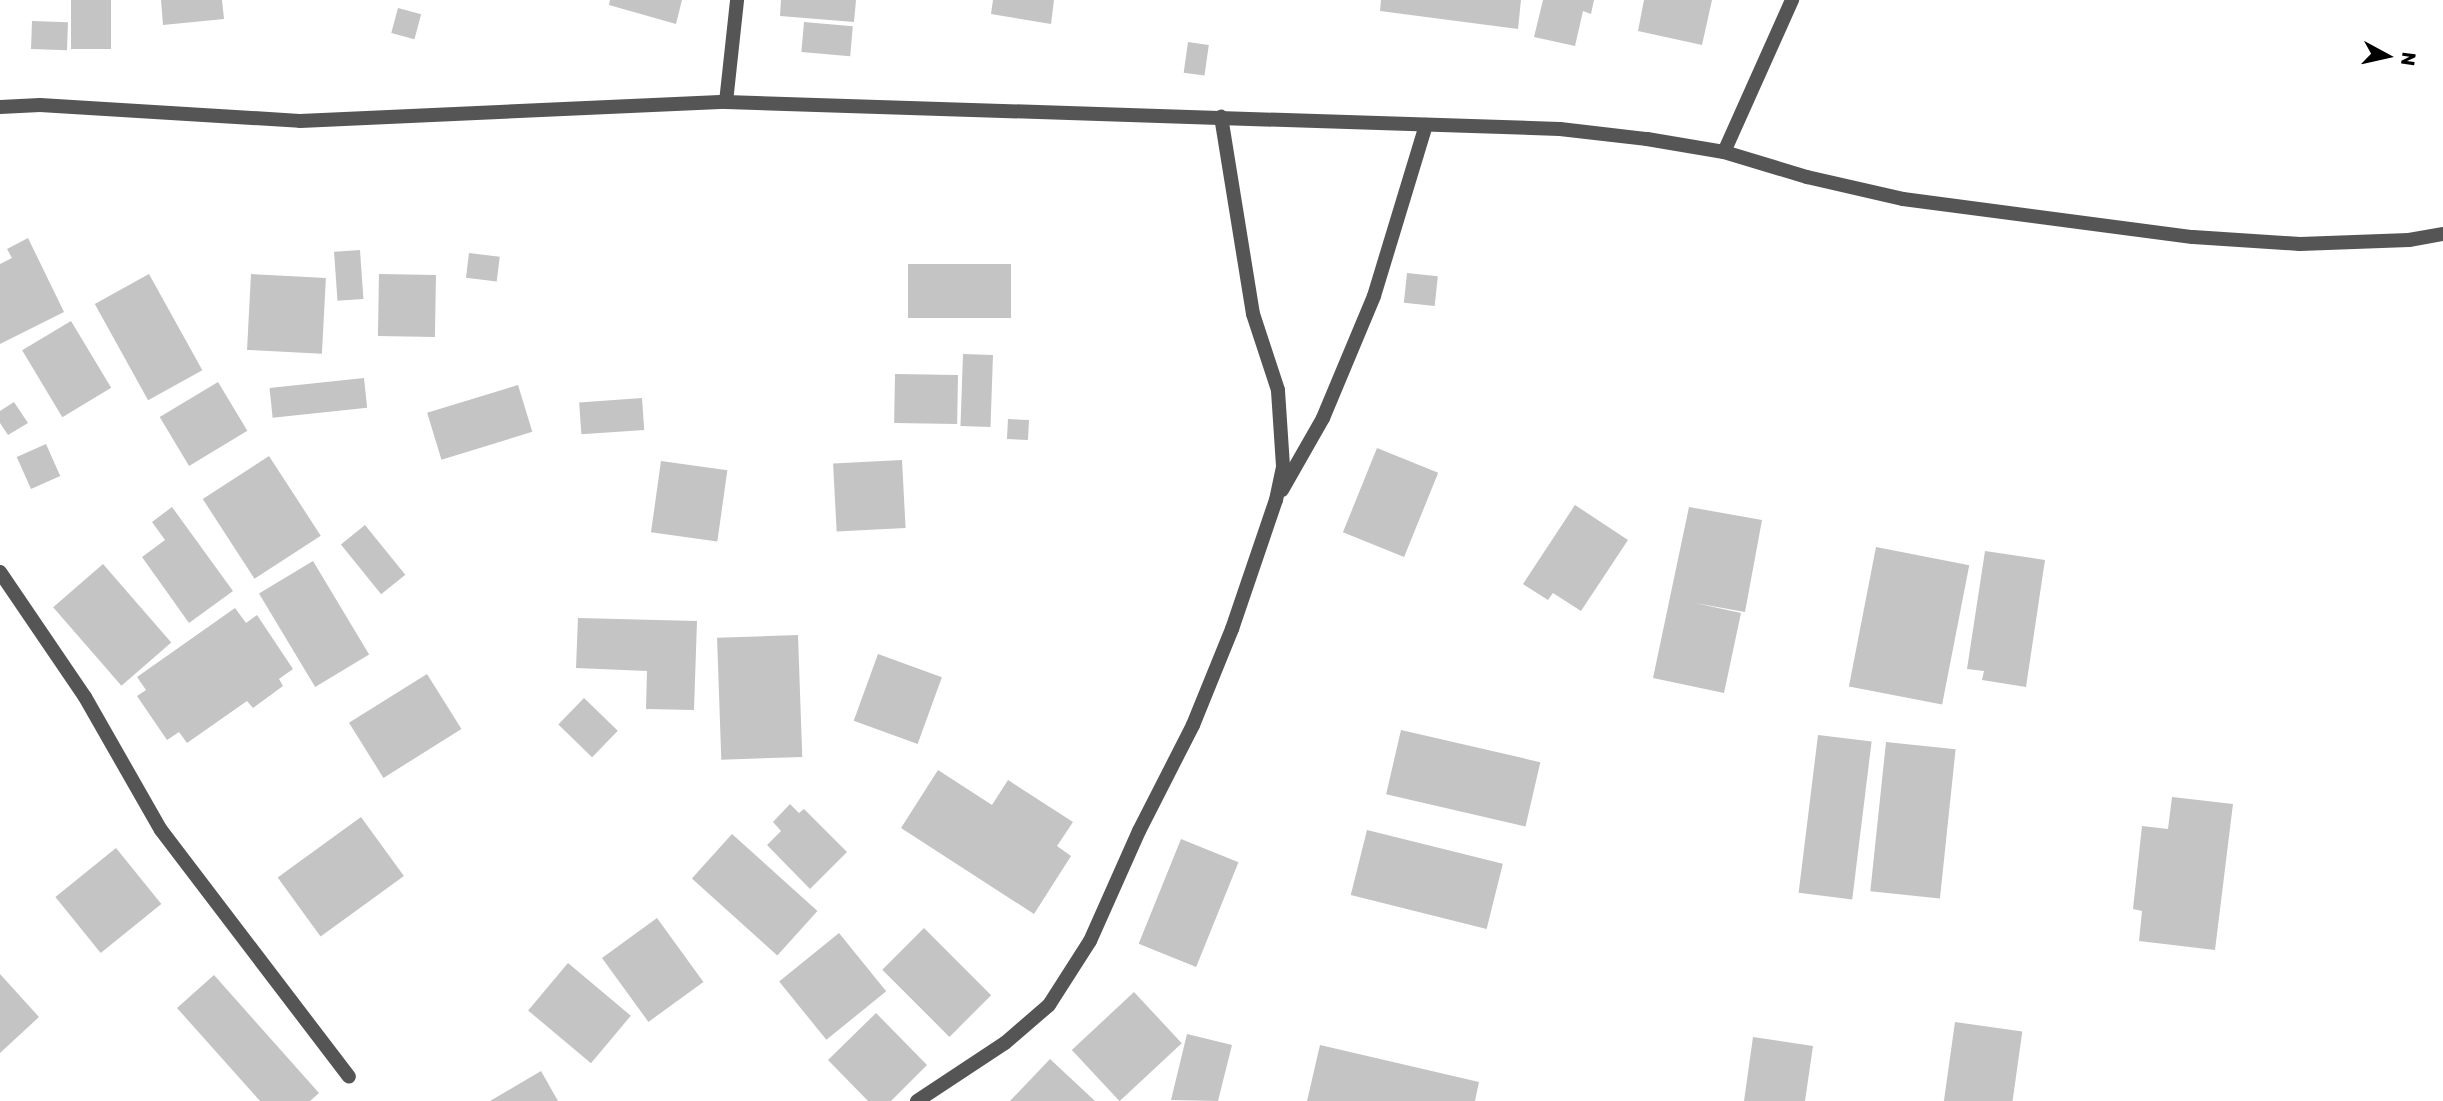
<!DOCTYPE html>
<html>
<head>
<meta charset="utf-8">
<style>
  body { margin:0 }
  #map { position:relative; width:2443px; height:1101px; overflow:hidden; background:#fff; font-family:Rubik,sans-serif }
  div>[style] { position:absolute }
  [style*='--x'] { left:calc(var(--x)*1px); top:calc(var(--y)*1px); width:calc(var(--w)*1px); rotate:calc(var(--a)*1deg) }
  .building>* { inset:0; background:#c4c4c4; transform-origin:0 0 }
  .minor>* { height:14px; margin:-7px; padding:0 7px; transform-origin:7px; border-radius:7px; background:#555 }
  span { translate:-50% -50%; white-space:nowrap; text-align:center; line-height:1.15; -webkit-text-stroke:7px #fff; paint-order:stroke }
  .north { position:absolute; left:2352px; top:21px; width:70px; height:70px; -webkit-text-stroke:5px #fff; paint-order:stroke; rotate:98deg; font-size:19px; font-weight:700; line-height:28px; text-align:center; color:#000 }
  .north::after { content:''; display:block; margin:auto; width:24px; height:32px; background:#000; clip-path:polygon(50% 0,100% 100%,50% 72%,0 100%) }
</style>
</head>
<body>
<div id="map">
  <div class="building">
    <div style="left:71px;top:0;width:40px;height:49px"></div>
    <div style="clip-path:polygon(161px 0,222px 0,224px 19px,163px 25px)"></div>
    <div style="clip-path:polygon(610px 0,682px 0,676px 24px,609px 5px)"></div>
    <div style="clip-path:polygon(781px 0,856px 0,854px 22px,780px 16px)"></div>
    <div style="clip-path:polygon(993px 0,1054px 0,1051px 24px,991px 14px)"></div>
    <div style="clip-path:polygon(1381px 0,1521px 0,1518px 29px,1380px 11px)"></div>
    <div style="clip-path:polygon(1543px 0,1594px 0,1591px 14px,1583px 11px,1575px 46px,1534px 37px)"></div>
    <div style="clip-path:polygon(1644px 0,1712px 0,1702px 45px,1638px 31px)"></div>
    <div style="left:398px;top:8px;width:24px;height:26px;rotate:15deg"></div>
    <div style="left:32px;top:21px;width:36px;height:28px;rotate:2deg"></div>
    <div style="left:804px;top:22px;width:49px;height:30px;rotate:5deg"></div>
    <div style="left:1188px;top:42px;width:21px;height:31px;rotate:8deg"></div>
    <div style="clip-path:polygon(28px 238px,64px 312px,0 344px,0 264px,12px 258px,7px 249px)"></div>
    <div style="left:360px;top:250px;width:49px;height:26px;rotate:86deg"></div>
    <div style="left:469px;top:253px;width:31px;height:25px;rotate:7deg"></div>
    <div style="left:1011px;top:264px;width:54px;height:103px;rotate:90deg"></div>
    <div style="left:1407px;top:273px;width:31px;height:30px;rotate:6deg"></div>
    <div style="left:149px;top:274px;width:110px;height:62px;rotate:61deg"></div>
    <div style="left:251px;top:274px;width:75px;height:76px;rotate:3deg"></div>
    <div style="left:379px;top:274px;width:57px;height:62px;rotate:1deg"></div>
    <div style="left:71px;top:321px;width:78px;height:57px;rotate:59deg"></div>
    <div style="left:963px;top:354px;width:30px;height:72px;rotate:2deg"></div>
    <div style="left:895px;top:374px;width:63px;height:49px;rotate:1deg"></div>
    <div style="left:364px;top:378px;width:30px;height:95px;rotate:84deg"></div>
    <div style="left:218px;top:382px;width:57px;height:68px;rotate:59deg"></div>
    <div style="left:518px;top:385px;width:49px;height:95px;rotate:73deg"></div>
    <div style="left:642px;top:398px;width:32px;height:63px;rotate:86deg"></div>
    <div style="clip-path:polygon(14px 402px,28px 423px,8px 435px,0 423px,0 411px)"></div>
    <div style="left:1008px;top:419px;width:21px;height:20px;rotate:3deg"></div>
    <div style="left:46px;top:444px;width:35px;height:32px;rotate:66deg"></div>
    <div style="left:1377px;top:448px;width:66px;height:91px;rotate:22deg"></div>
    <div style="left:269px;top:456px;width:95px;height:79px;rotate:57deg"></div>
    <div style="left:902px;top:460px;width:68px;height:69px;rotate:87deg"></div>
    <div style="left:661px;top:461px;width:67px;height:72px;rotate:8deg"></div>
    <div style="clip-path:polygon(1575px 505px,1628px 540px,1581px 611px,1553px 593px,1548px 600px,1523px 584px)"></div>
    <div style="clip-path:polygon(172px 507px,233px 591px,189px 623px,142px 557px,165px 540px,152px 522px)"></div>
    <div style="clip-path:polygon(1689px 507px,1762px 520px,1745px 612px,1695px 603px,1741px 613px,1724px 693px,1653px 678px)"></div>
    <div style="left:365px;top:525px;width:64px;height:31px;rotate:51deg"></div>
    <div style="left:1876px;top:547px;width:95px;height:142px;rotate:11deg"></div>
    <div style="clip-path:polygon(1985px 551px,2045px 560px,2026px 687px,1982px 680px,1984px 671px,1967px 669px)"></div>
    <div style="left:313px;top:561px;width:109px;height:63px;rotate:59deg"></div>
    <div style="left:103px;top:564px;width:104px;height:66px;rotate:49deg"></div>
    <div style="clip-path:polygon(235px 608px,246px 623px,257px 615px,293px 669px,279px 679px,283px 686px,253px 708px,247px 701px,187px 743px,179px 732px,167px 740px,137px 696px,146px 690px,137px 677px)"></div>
    <div style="clip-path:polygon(578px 618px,697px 621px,694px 710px,646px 709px,647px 671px,576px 668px)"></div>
    <div style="left:798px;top:635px;width:122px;height:81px;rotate:88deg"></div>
    <div style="left:878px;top:654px;width:68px;height:71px;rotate:20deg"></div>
    <div style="left:427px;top:674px;width:65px;height:92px;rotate:58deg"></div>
    <div style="left:584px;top:698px;width:47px;height:37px;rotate:44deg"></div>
    <div style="left:1401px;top:730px;width:143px;height:66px;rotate:13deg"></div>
    <div style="left:1818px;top:735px;width:54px;height:159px;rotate:7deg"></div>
    <div style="left:1886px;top:742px;width:70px;height:150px;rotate:6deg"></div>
    <div style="clip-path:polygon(938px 770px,992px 805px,1008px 780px,1073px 822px,1057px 846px,1071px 856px,1034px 914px,901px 828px)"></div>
    <div style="clip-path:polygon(2172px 797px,2233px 804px,2215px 950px,2139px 941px,2142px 911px,2133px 909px,2142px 826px,2168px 829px)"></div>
    <div style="clip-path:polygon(790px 804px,799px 813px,804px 809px,847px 852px,810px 889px,767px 845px,781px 831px,773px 822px)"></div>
    <div style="left:361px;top:817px;width:73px;height:103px;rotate:54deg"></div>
    <div style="left:1367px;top:830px;width:140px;height:67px;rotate:14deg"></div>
    <div style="left:732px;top:834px;width:115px;height:60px;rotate:42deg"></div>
    <div style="left:1181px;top:839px;width:62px;height:113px;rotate:22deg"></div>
    <div style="left:116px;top:848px;width:72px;height:78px;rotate:51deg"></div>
    <div style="left:657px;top:918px;width:79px;height:68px;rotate:54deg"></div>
    <div style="left:924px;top:928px;width:95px;height:59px;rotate:45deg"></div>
    <div style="left:839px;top:933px;width:75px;height:77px;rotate:51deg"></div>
    <div style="left:568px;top:963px;width:82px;height:62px;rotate:40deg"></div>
    <div style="clip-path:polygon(0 974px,39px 1017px,0 1053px)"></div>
    <div style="clip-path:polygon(214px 975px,319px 1093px,310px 1101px,260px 1101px,177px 1008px)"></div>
    <div style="left:1134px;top:992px;width:70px;height:85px;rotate:47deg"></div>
    <div style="clip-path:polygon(876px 1013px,927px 1065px,891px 1101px,868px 1101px,828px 1060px)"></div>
    <div style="left:1955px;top:1022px;width:68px;height:80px;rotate:8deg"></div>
    <div style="clip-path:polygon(1187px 1034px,1232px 1045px,1218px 1101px,1171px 1100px)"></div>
    <div style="clip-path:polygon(1753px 1037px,1813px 1046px,1805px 1101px,1744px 1101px)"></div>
    <div style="clip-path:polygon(1320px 1045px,1479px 1082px,1475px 1101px,1307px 1101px)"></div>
    <div style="clip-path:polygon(1050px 1059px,1095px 1101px,1010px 1101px)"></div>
    <div style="clip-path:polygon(541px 1071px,558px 1101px,490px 1101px)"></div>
  </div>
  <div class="minor">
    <div style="--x:726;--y:102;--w:103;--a:-83.8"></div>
    <div style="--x:0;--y:107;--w:40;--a:-2.9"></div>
    <div style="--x:40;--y:105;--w:260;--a:3.5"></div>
    <div style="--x:300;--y:121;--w:426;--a:-2.6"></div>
    <div style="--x:726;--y:102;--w:834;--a:1.85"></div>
    <div style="--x:1560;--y:129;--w:88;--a:6.6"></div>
    <div style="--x:1647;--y:139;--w:78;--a:9.6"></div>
    <div style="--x:1724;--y:152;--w:87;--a:16.8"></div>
    <div style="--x:1807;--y:177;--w:98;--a:12.9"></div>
    <div style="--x:1903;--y:199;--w:292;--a:7.5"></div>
    <div style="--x:2193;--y:237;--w:107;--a:3.7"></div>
    <div style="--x:2300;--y:244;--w:109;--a:-2.1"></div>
    <div style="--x:2409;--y:240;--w:35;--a:-10"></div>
    <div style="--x:1724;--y:152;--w:167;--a:-65.9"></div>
    <div style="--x:1282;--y:490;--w:83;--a:-60.3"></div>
    <div style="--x:1323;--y:418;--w:132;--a:-67.3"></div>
    <div style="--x:1374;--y:296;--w:179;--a:-73.1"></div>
    <div style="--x:0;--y:572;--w:151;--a:55.8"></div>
    <div style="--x:85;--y:697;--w:153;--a:60.3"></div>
    <div style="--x:161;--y:830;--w:310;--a:52.7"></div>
    <div style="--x:917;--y:1101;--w:105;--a:-33.4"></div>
    <div style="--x:1005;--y:1043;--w:58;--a:-40.8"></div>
    <div style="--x:1049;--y:1005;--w:76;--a:-57.4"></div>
    <div style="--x:1090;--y:941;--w:120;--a:-66"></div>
    <div style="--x:1139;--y:831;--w:119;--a:-63"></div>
    <div style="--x:1193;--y:725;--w:104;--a:-67.9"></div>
    <div style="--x:1232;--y:629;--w:136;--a:-71.2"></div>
    <div style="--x:1276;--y:500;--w:35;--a:-78"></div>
    <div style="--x:1283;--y:466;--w:76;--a:-93.8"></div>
    <div style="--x:1278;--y:390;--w:80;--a:-108.2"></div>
    <div style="--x:1253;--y:314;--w:200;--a:-99.2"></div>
  </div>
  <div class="north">N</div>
</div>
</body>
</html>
